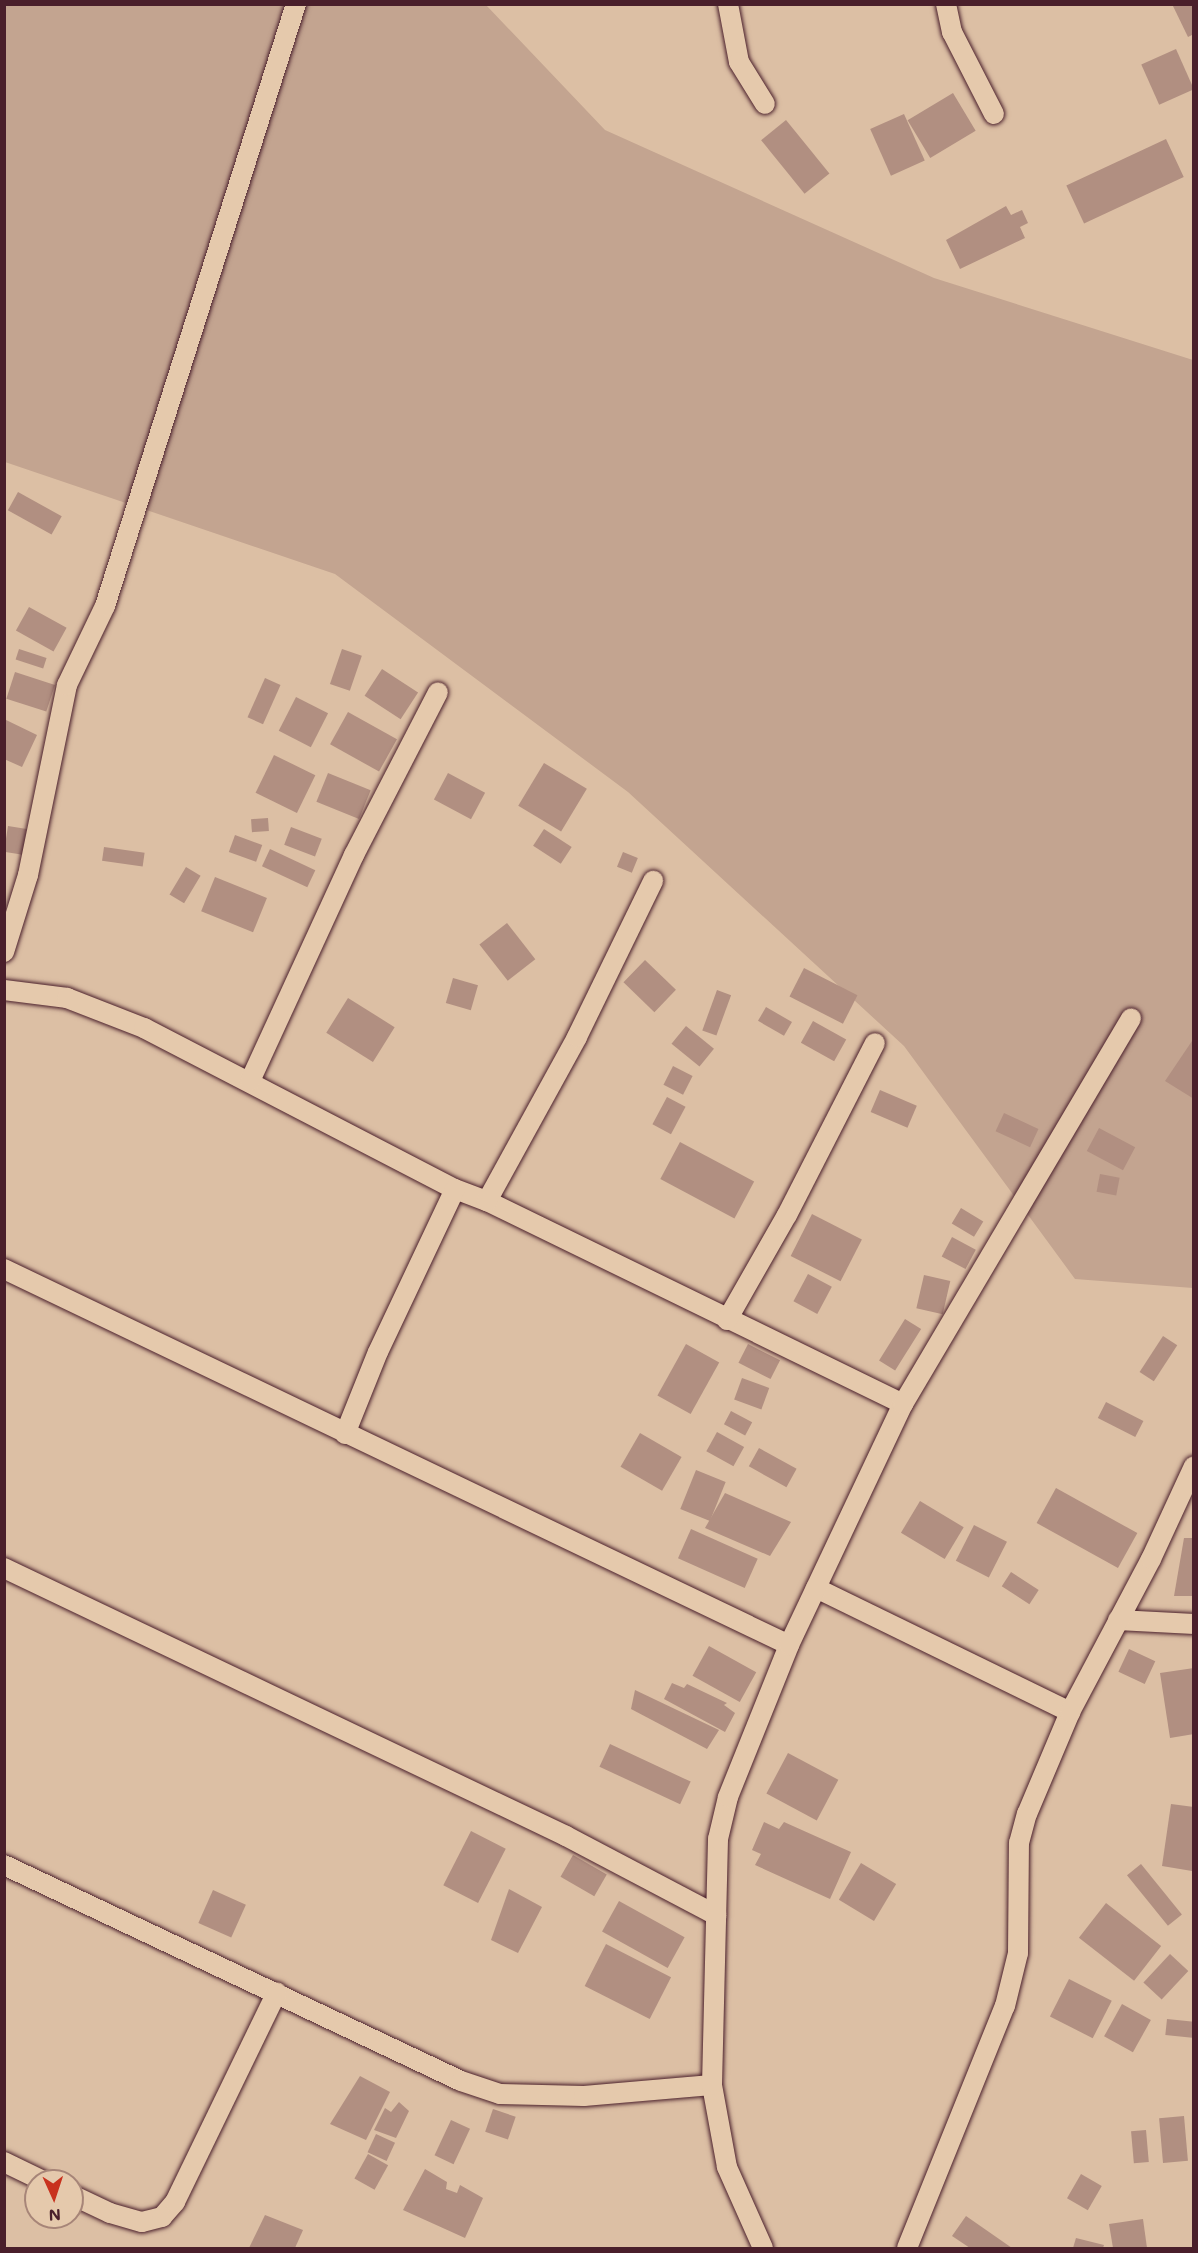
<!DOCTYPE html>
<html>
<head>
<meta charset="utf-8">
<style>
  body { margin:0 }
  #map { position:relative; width:1198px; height:2253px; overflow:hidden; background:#dcbfa4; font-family:Mali,sans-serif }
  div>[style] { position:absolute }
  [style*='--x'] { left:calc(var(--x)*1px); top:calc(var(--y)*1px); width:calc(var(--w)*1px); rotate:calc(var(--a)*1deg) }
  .green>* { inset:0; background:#c3a490 }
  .building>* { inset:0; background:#b18f81; transform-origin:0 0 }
  .roads { filter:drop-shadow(0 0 2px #4a1f2b) drop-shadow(0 0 2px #4a1f2b) }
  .street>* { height:20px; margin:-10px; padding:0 10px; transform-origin:10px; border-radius:10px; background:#e5c9ac }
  span { translate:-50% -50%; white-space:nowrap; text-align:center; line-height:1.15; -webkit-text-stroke:4.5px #e5c9ac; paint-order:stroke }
  .frame { position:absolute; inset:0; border:6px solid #4a1f2b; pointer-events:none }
  .north { position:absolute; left:24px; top:2169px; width:60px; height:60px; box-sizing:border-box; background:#e5c9ac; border:2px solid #a78578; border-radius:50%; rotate:177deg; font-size:16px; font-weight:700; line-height:24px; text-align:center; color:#4a1f2b }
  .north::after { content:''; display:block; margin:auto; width:21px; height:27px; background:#c8321e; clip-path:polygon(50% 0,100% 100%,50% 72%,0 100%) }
</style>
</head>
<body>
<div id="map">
  <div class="green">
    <div style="clip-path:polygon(5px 5px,486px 5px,605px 130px,934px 278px,1193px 360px,1193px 1288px,1075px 1279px,904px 1046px,628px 792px,335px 574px,5px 462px)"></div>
  </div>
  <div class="building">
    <div style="clip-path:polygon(1172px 4px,1194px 4px,1194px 34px,1188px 37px)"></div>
    <div style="left:1176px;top:49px;width:44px;height:38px;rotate:66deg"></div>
    <div style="left:953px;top:93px;width:44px;height:53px;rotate:59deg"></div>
    <div style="left:904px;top:114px;width:51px;height:37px;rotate:66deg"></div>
    <div style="left:786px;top:120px;width:69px;height:32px;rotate:51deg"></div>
    <div style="left:1166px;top:139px;width:42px;height:110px;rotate:65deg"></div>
    <div style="clip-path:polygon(1006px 206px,1011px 215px,1022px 210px,1028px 223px,1020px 227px,1025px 238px,960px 269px,946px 240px)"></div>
    <div style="left:18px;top:492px;width:50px;height:21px;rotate:29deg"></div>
    <div style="left:29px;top:607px;width:43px;height:27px;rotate:29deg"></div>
    <div style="left:19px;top:649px;width:29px;height:11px;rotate:18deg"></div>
    <div style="left:342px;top:649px;width:21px;height:37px;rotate:19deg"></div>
    <div style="left:382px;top:669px;width:43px;height:32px;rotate:33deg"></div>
    <div style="left:15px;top:672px;width:42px;height:28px;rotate:18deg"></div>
    <div style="left:265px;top:678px;width:17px;height:43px;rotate:24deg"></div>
    <div style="left:296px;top:697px;width:36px;height:38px;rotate:27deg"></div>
    <div style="left:348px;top:712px;width:56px;height:37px;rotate:29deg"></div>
    <div style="clip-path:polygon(4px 719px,37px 735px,22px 767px,4px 759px)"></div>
    <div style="left:274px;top:755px;width:46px;height:42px;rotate:26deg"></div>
    <div style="left:544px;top:763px;width:50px;height:50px;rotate:31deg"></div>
    <div style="left:328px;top:773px;width:46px;height:31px;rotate:22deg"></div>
    <div style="left:448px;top:773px;width:42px;height:30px;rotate:28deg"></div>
    <div style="left:268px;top:818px;width:13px;height:17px;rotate:86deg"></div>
    <div style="left:8px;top:826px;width:19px;height:26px;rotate:9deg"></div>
    <div style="left:291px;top:827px;width:33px;height:19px;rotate:21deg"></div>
    <div style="left:544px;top:829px;width:33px;height:20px;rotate:33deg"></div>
    <div style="left:235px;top:835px;width:29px;height:18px;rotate:20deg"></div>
    <div style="left:104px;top:847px;width:41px;height:14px;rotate:8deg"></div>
    <div style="left:270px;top:849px;width:50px;height:19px;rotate:25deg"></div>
    <div style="left:623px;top:852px;width:16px;height:16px;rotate:22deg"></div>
    <div style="left:186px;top:867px;width:17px;height:32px;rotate:31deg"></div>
    <div style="left:215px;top:877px;width:56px;height:37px;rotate:22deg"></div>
    <div style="left:507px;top:923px;width:46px;height:35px;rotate:52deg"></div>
    <div style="left:645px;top:960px;width:43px;height:31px;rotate:44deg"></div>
    <div style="left:804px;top:968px;width:60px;height:32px;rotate:27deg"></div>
    <div style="left:453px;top:978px;width:26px;height:26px;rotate:16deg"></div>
    <div style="left:717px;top:990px;width:15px;height:43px;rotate:20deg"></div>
    <div style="left:348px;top:998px;width:55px;height:41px;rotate:32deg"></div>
    <div style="left:766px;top:1007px;width:30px;height:16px;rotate:30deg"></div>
    <div style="left:813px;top:1021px;width:38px;height:25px;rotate:29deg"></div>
    <div style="left:686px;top:1026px;width:36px;height:23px;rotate:39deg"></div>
    <div style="clip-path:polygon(1194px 1038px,1194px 1099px,1165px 1081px)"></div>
    <div style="left:673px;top:1066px;width:22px;height:21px;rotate:27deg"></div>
    <div style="left:880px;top:1090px;width:40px;height:24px;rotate:23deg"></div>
    <div style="left:667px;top:1097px;width:21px;height:31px;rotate:28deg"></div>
    <div style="left:1004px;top:1113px;width:38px;height:20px;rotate:25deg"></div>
    <div style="left:1099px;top:1128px;width:41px;height:26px;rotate:28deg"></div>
    <div style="left:680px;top:1142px;width:84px;height:42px;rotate:28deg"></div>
    <div style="left:1100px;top:1174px;width:20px;height:18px;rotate:11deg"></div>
    <div style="left:961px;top:1208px;width:26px;height:18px;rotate:31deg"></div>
    <div style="left:812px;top:1214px;width:56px;height:47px;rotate:27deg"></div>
    <div style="left:952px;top:1237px;width:27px;height:22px;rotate:28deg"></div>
    <div style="left:808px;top:1274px;width:27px;height:31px;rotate:28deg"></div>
    <div style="left:924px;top:1275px;width:27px;height:34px;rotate:13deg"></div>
    <div style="left:905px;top:1319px;width:19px;height:49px;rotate:32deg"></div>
    <div style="left:1163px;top:1336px;width:17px;height:43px;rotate:33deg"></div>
    <div style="left:686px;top:1344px;width:38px;height:59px;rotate:29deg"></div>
    <div style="left:748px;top:1344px;width:36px;height:21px;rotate:27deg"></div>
    <div style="left:742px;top:1378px;width:29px;height:23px;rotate:20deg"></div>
    <div style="left:1106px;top:1402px;width:42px;height:18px;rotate:27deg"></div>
    <div style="left:731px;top:1411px;width:24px;height:15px;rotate:28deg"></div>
    <div style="left:717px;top:1432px;width:31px;height:22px;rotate:29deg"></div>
    <div style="left:640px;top:1433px;width:48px;height:39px;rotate:30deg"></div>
    <div style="left:759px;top:1448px;width:43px;height:21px;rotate:29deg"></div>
    <div style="left:696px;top:1470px;width:32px;height:42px;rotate:22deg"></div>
    <div style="left:1056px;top:1488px;width:93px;height:40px;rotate:29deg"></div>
    <div style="clip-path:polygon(725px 1493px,791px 1522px,770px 1556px,705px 1528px)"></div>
    <div style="left:920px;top:1501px;width:51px;height:37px;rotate:31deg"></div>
    <div style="left:974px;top:1525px;width:37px;height:40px;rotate:27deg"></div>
    <div style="left:691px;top:1529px;width:73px;height:32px;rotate:24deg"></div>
    <div style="clip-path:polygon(1184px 1538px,1194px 1538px,1194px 1596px,1174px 1596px)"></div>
    <div style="left:1011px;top:1572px;width:33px;height:17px;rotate:33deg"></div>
    <div style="left:709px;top:1646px;width:54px;height:34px;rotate:29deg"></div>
    <div style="left:1129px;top:1649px;width:29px;height:25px;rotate:25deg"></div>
    <div style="clip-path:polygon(1194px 1668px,1194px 1734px,1170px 1738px,1160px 1673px)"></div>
    <div style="clip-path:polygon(672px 1683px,684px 1688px,687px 1684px,727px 1703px,724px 1705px,735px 1713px,725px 1732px,664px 1699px)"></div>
    <div style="clip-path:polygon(635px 1690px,719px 1730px,707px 1749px,631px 1709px)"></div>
    <div style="left:610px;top:1744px;width:89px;height:25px;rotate:25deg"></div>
    <div style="left:788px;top:1753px;width:57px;height:46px;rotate:28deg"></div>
    <div style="clip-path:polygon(1171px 1804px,1194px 1807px,1192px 1871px,1162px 1866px)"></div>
    <div style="clip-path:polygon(764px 1822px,779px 1829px,784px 1822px,851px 1852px,830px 1899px,755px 1865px,761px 1854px,752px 1850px)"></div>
    <div style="left:471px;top:1831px;width:39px;height:61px;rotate:27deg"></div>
    <div style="left:573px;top:1855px;width:39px;height:25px;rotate:30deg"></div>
    <div style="left:861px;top:1863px;width:41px;height:43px;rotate:31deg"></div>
    <div style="left:1141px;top:1864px;width:65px;height:18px;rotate:51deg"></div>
    <div style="clip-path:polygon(509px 1889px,542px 1907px,518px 1953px,491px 1940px)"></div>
    <div style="left:213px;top:1890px;width:36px;height:36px;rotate:24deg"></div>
    <div style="left:619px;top:1901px;width:75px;height:35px;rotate:29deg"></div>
    <div style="left:1106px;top:1903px;width:70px;height:44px;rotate:38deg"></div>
    <div style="left:606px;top:1944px;width:73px;height:47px;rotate:27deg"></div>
    <div style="left:1170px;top:1954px;width:25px;height:39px;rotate:43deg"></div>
    <div style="left:1069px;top:1979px;width:48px;height:42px;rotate:27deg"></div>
    <div style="left:1122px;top:2004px;width:33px;height:37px;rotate:29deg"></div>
    <div style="left:1167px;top:2019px;width:27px;height:16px;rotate:6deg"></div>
    <div style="clip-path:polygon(360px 2076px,390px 2092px,366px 2140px,330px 2124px)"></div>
    <div style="clip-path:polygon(399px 2102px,409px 2111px,396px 2138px,374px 2130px,385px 2108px,391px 2112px)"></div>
    <div style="left:493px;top:2109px;width:24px;height:24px;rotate:19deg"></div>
    <div style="left:1184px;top:2116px;width:45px;height:25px;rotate:85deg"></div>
    <div style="left:451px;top:2120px;width:21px;height:39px;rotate:25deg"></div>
    <div style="left:1146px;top:2130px;width:32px;height:15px;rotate:85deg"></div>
    <div style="left:376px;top:2134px;width:21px;height:20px;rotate:25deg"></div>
    <div style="left:368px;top:2154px;width:23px;height:28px;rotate:29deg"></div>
    <div style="clip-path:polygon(425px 2169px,447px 2182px,446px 2189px,457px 2193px,460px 2185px,483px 2198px,465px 2238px,403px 2210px)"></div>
    <div style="left:1081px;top:2174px;width:24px;height:28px;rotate:30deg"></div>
    <div style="clip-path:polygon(265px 2215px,303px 2230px,295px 2248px,249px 2248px)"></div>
    <div style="clip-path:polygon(966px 2216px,1012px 2248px,970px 2248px,952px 2236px)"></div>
    <div style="clip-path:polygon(1143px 2219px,1147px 2248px,1113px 2248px,1109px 2224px)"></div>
    <div style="clip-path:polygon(1076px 2238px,1104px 2245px,1103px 2248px,1073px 2248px)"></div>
  </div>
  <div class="roads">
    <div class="street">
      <div style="--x:728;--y:4;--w:59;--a:79.3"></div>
      <div style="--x:739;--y:62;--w:49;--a:58.2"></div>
      <div style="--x:946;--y:4;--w:29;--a:78"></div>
      <div style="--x:952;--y:32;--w:92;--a:62.9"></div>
      <div style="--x:4;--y:952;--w:81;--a:-72.7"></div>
      <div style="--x:28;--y:875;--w:194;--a:-78.4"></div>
      <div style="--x:67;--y:685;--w:88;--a:-64.3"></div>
      <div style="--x:105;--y:606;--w:632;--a:-72.4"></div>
      <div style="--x:4;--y:990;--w:64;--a:7.2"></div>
      <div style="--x:67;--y:998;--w:83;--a:21.3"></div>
      <div style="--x:144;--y:1028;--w:350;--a:27.4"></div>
      <div style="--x:455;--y:1189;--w:34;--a:21"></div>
      <div style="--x:487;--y:1201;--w:463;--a:26"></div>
      <div style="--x:250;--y:1081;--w:249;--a:-65.3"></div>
      <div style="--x:354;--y:855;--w:183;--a:-62.7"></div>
      <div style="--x:487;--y:1201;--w:187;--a:-61.2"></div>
      <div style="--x:577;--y:1037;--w:174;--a:-64"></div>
      <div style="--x:4;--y:1269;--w:870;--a:25.59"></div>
      <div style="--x:727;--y:1320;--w:121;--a:-60.3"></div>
      <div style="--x:787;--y:1215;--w:193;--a:-62.9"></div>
      <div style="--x:345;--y:1434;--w:88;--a:-68.1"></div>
      <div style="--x:378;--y:1352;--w:180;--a:-64.7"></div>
      <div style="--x:4;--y:1568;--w:623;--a:25.49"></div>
      <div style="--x:566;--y:1836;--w:170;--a:27.8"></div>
      <div style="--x:816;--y:1588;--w:283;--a:26"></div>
      <div style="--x:1118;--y:1620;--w:76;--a:3"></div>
      <div style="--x:4;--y:1865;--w:505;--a:25.3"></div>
      <div style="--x:461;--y:2081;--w:41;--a:18.4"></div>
      <div style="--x:500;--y:2094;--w:84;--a:1.4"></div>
      <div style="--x:584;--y:2096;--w:128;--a:-4.9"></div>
      <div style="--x:4;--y:2162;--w:43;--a:26"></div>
      <div style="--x:72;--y:2195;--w:42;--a:25.3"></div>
      <div style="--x:110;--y:2213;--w:33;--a:16"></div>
      <div style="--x:142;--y:2222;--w:21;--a:-14"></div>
      <div style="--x:162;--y:2217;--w:20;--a:-49"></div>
      <div style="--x:175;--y:2202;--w:233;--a:-64.1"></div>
      <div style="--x:763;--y:2248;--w:89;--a:-114"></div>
      <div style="--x:727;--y:2167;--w:83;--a:-100.4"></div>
      <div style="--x:712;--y:2085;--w:246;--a:-88.6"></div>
      <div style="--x:718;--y:1839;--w:43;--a:-76.6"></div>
      <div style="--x:728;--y:1797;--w:164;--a:-68.1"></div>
      <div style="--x:789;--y:1645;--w:267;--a:-64.7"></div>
      <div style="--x:903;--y:1404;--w:448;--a:-59.4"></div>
      <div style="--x:907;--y:2248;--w:261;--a:-68"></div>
      <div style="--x:1005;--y:2006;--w:55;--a:-76.2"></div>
      <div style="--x:1018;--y:1953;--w:110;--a:-89.5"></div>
      <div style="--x:1019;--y:1843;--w:30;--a:-75"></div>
      <div style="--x:1027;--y:1814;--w:111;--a:-67.1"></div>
      <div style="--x:1070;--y:1712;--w:173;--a:-62.1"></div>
      <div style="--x:1151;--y:1559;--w:102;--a:-65.2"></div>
    </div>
  </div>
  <div class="frame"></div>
  <div class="north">N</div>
</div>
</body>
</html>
